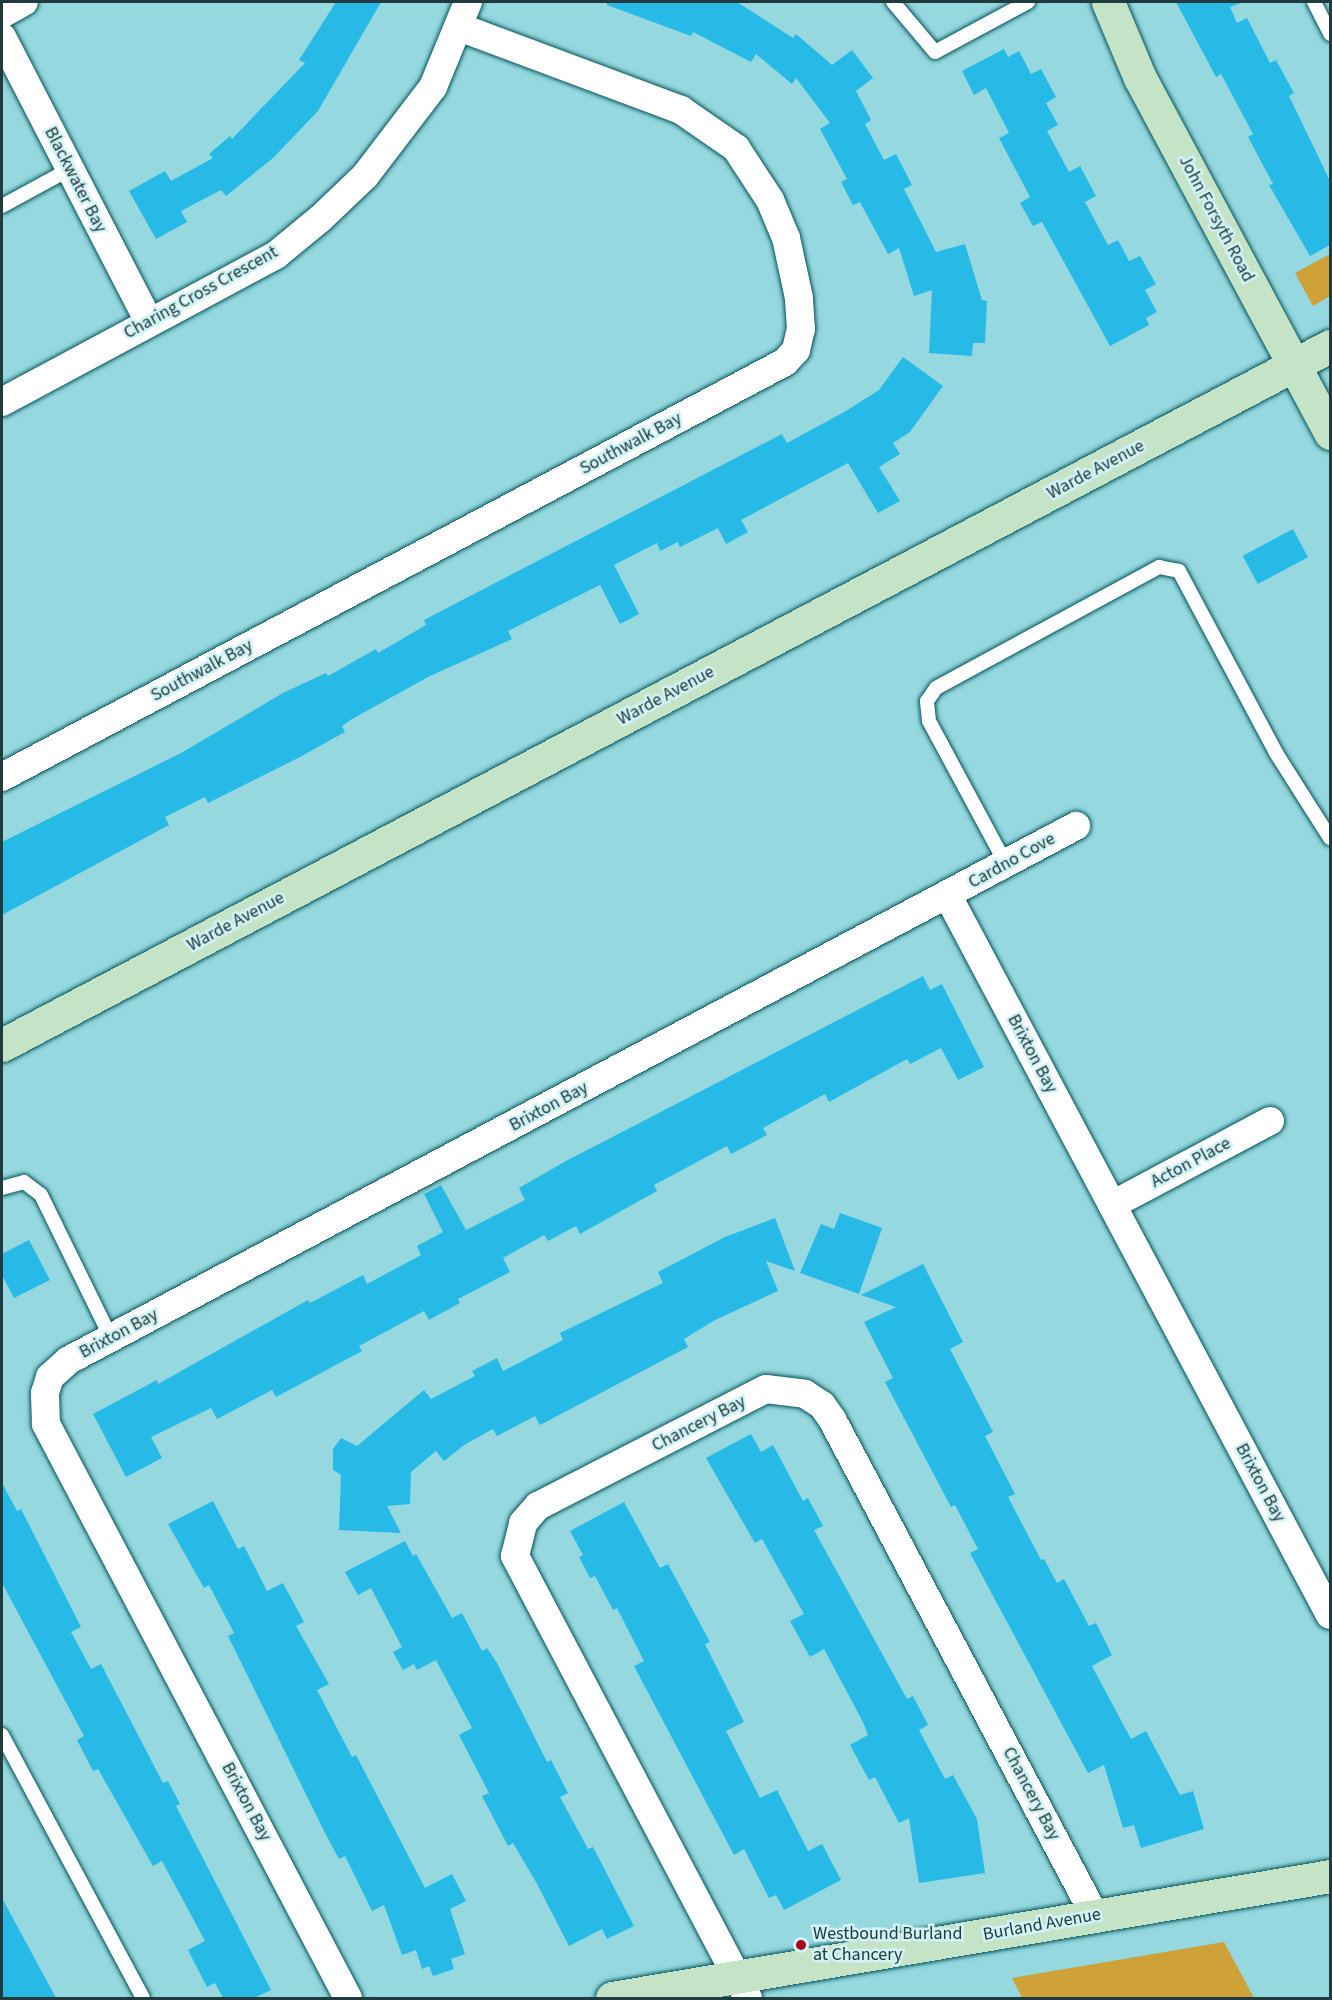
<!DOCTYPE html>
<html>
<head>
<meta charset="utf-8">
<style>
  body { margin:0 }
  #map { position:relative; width:1332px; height:2000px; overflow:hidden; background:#95d8df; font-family:"Source Sans 3",sans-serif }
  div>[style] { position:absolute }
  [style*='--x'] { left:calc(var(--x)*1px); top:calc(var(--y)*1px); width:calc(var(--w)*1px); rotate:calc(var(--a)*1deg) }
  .green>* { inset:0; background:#cea139 }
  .building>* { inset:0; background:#27bae6; transform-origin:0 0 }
  .roads { filter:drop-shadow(0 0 2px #05535a) drop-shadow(0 0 2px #05535a) }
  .lane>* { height:14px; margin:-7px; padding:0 7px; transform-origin:7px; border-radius:7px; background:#fff }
  .street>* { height:28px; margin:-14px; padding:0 14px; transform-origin:14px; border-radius:14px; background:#fff }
  .secondary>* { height:33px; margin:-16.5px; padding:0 16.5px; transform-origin:16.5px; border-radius:16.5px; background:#c5e3c7 }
  .dots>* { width:16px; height:16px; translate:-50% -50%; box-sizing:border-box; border:3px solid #d2f2f5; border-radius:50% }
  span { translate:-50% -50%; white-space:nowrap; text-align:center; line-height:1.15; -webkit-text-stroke:5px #d2f2f5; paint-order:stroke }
  .street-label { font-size:18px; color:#203b3e }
  .poi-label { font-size:18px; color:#203b3e }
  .left { translate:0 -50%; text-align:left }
  .frame { position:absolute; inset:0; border:3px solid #203b3e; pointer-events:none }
</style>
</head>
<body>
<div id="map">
  <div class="green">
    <div style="clip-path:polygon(1330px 254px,1330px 296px,1313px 306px,1295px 273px)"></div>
    <div style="clip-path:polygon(1224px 1942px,1254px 1998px,1022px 1998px,1012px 1978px)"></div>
  </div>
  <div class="building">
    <div style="clip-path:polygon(336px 2px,381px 2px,318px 111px,273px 158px,226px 196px,221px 190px,181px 211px,187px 222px,156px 239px,129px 191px,165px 171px,171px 181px,213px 158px,209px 154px,230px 136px,232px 139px,305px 63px,299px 60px)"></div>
    <div style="clip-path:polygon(607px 2px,737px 2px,793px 38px,796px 34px,832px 65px,852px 50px,873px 78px,856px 91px,871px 120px,865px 124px,884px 160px,896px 154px,912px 185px,904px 189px,936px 252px,965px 244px,982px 300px,987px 301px,985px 343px,973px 343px,972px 356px,929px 353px,932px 290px,914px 296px,899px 248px,888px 254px,860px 202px,853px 205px,841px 182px,847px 179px,820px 129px,830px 123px,796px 78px,792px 84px,756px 54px,751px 62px,693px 32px,691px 36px,607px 5px)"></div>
    <div style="clip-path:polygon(1176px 2px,1243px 2px,1230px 7px,1237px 23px,1247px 18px,1270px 63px,1276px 60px,1294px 93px,1289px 96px,1330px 181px,1330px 245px,1310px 256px,1269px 185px,1273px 184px,1248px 137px,1253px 134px,1221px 74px,1216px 77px)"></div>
    <div style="clip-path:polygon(1004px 49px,1008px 57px,1019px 51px,1031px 74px,1041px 69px,1056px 97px,1046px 103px,1058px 125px,1047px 131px,1069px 172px,1080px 166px,1096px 196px,1085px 202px,1108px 245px,1118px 240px,1129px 261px,1140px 256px,1156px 284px,1145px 290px,1157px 312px,1146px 318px,1149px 325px,1110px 346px,1042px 222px,1033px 226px,1020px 203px,1030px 197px,999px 138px,1009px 133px,986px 88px,974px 95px,962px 71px)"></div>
    <div style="clip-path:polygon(903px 357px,943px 386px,910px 432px,893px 443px,900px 454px,879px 467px,900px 501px,878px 513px,848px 463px,741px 520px,748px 532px,726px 544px,718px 528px,680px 547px,678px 542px,660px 551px,657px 543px,614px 565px,639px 614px,620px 624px,600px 585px,508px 631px,512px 639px,430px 676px,352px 719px,342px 726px,345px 732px,300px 757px,208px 803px,205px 797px,165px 817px,169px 825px,2px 915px,2px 842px,181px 753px,283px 693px,326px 673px,328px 676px,376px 649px,378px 653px,426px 625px,424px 620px,782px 434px,787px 443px,846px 411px,879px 390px)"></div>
    <div style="left:1293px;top:529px;width:32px;height:57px;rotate:62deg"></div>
    <div style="clip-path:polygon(923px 976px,930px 990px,942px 984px,984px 1067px,958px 1080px,941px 1048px,910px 1064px,907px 1059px,829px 1102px,825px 1094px,763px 1128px,767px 1135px,731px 1154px,727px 1146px,654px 1185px,657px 1191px,580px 1234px,576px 1226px,548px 1241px,544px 1235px,503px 1258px,510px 1272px,458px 1299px,460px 1303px,429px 1320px,424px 1311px,359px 1346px,362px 1351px,276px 1397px,272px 1390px,217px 1419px,211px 1408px,151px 1437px,162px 1458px,126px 1477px,93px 1414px,157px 1380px,158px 1384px,308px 1300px,310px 1303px,363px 1275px,367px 1284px,421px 1255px,417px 1246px,443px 1232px,424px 1194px,441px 1185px,466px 1230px,525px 1200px,519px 1188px,566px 1161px)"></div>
    <div style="clip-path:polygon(840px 1213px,882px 1228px,859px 1294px,800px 1273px,821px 1224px,834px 1229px)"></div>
    <div style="clip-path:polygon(775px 1218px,795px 1271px,766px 1261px,778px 1291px,715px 1320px,684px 1339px,688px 1347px,540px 1425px,535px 1416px,497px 1436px,493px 1429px,464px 1445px,444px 1461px,436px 1451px,411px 1472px,410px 1504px,387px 1506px,401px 1533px,339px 1530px,341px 1475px,333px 1470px,333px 1449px,341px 1438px,357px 1446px,424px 1390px,431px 1399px,475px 1376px,472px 1371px,497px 1358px,503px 1371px,563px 1340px,560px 1333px,663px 1283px,658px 1272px,725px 1237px)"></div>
    <div style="clip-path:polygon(29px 1240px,50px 1280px,14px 1298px,2px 1275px,2px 1254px)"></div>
    <div style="clip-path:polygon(923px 1264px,963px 1342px,950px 1349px,993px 1432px,985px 1436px,1015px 1494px,1008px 1497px,1041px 1560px,1044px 1559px,1057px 1583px,1064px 1579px,1089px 1626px,1096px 1623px,1112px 1655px,1092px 1666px,1131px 1739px,1146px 1731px,1180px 1795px,1193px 1791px,1204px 1829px,1141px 1848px,1134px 1825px,1123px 1828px,1104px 1765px,1088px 1773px,970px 1553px,978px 1549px,955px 1505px,951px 1507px,885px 1382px,893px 1378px,864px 1322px,896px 1307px,861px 1295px)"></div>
    <div style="clip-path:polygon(751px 1434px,761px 1452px,773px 1445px,803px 1501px,808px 1498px,823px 1526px,814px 1530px,907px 1699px,913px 1696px,928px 1725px,919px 1730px,945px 1779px,953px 1775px,977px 1819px,985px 1873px,919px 1883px,909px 1818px,899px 1823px,875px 1777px,869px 1780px,850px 1745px,868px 1735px,863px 1722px,824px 1649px,810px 1657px,790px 1621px,804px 1614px,762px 1539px,755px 1543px,706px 1458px)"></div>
    <div style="clip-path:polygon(2px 1483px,17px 1511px,21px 1509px,81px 1627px,71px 1632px,91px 1669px,101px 1664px,163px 1783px,168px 1781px,180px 1804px,176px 1806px,271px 1990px,254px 1998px,223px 1998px,215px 1983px,207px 1987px,188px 1950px,205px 1941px,162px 1861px,153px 1866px,98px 1769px,93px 1771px,77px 1740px,84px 1736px,2px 1583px)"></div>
    <div style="clip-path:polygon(213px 1501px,238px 1549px,244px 1546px,267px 1591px,283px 1583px,304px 1622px,296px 1626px,329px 1684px,317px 1690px,352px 1757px,356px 1755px,425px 1888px,452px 1874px,466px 1901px,450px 1909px,465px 1954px,451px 1959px,454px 1969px,433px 1976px,429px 1966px,422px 1969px,416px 1950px,402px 1955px,384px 1905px,372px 1911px,345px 1856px,339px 1859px,325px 1833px,228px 1636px,234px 1633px,209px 1585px,204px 1588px,168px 1524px)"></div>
    <div style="clip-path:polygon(624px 1502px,660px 1568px,668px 1564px,710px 1642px,705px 1644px,744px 1722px,726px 1731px,760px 1798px,777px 1790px,808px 1851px,822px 1844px,841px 1880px,784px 1910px,776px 1895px,769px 1898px,744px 1849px,734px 1855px,634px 1666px,644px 1661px,617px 1608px,613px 1610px,595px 1576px,590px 1578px,579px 1557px,583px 1555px,570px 1531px)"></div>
    <div style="clip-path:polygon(405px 1541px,413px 1556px,416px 1554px,452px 1618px,462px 1613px,482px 1651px,487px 1648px,497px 1663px,547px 1762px,551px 1760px,568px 1793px,560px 1797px,588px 1849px,593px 1847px,634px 1926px,607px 1939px,602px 1929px,569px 1946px,536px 1882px,513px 1843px,508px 1846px,482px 1796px,489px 1793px,459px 1735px,472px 1728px,436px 1660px,417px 1670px,414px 1664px,403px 1670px,393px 1652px,402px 1647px,371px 1588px,358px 1595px,345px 1572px)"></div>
    <div style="clip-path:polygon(2px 1898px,56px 1998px,2px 1998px)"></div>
  </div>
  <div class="roads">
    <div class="lane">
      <div style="--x:893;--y:2;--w:65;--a:50"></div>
      <div style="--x:935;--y:52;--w:106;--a:-28.3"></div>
      <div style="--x:1314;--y:2;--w:36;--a:63"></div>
      <div style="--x:2;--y:206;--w:77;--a:-28.6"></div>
      <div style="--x:1006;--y:864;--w:162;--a:-118.3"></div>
      <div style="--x:929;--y:721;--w:20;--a:-96"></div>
      <div style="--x:927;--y:701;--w:16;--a:-55"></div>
      <div style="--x:936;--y:688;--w:254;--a:-28.5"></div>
      <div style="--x:1159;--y:567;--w:20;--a:11"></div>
      <div style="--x:1179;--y:571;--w:206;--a:61.9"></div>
      <div style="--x:1276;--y:753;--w:101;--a:57.6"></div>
      <div style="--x:2;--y:1188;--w:23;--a:-15"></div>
      <div style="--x:24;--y:1182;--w:21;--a:37"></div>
      <div style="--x:41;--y:1195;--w:159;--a:63.9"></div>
      <div style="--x:2;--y:1735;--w:298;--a:61.8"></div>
    </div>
    <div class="street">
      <div style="--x:2;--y:14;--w:25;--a:-29"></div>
      <div style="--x:2;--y:37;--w:321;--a:62.7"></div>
      <div style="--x:2;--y:402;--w:311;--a:-28.2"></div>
      <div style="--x:276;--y:255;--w:58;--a:-39.4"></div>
      <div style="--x:321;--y:218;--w:61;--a:-43.7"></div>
      <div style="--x:365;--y:176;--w:112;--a:-52.6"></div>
      <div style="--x:433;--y:87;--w:92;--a:-67.6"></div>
      <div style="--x:2;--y:777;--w:886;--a:-27.92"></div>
      <div style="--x:785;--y:362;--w:16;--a:-47"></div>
      <div style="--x:796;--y:350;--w:22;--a:-77"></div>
      <div style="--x:801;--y:329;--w:31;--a:-94"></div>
      <div style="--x:799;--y:298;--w:61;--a:-102.2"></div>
      <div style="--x:786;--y:238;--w:41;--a:-112.8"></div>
      <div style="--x:770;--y:200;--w:62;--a:-123.2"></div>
      <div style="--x:736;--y:148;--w:67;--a:-145.4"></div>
      <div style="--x:681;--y:110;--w:237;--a:-159.5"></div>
      <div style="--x:948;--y:896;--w:814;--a:62.02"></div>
      <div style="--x:1112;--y:1205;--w:179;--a:-28"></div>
      <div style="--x:348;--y:1998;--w:649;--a:-117.75"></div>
      <div style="--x:46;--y:1424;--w:31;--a:-92"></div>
      <div style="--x:45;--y:1393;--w:17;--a:-73"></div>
      <div style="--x:50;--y:1377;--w:25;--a:-42"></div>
      <div style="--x:69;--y:1360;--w:1140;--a:-27.94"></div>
      <div style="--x:748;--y:1998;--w:500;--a:-117.8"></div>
      <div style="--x:515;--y:1556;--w:34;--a:-76"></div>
      <div style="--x:523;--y:1523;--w:23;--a:-49"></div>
      <div style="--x:538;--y:1506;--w:256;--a:-27.2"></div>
      <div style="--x:766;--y:1389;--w:39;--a:7"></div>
      <div style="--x:805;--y:1394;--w:20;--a:33"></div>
      <div style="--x:822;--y:1405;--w:19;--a:55"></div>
      <div style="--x:833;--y:1421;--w:560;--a:62.11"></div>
    </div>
    <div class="secondary">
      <div style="--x:1108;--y:2;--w:82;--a:67.2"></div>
      <div style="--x:1140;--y:78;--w:403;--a:61.8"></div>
      <div style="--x:2;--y:1045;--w:1501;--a:-27.76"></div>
      <div style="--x:612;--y:1998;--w:728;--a:-9.64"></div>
    </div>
  </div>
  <div class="dots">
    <div style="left:801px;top:1945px;background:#a3061b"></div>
  </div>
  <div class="street-label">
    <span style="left:75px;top:180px;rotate:63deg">Blackwater Bay</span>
    <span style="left:1216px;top:219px;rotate:62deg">John Forsyth Road</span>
    <span style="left:201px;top:293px;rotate:-29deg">Charing Cross Crescent</span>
    <span style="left:631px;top:444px;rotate:-28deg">Southwalk Bay</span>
    <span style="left:1096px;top:470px;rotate:-28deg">Warde Avenue</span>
    <span style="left:202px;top:671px;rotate:-28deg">Southwalk Bay</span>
    <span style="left:666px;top:696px;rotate:-28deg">Warde Avenue</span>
    <span style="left:1012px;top:861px;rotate:-29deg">Cardno Cove</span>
    <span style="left:236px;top:922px;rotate:-28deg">Warde Avenue</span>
    <span style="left:1032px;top:1054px;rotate:62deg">Brixton Bay</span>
    <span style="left:549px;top:1107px;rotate:-28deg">Brixton Bay</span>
    <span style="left:1191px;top:1163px;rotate:-28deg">Acton Place</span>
    <span style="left:119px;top:1334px;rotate:-28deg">Brixton Bay</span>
    <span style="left:699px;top:1424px;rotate:-27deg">Chancery Bay</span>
    <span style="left:1260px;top:1483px;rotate:62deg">Brixton Bay</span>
    <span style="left:1031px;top:1794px;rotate:62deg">Chancery Bay</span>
    <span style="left:246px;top:1802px;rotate:62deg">Brixton Bay</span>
    <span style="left:1042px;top:1925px;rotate:-10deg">Burland Avenue</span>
  </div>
  <div class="poi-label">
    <span class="left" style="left:813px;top:1945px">Westbound Burland<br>at Chancery</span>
  </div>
  <div class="frame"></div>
</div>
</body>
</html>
